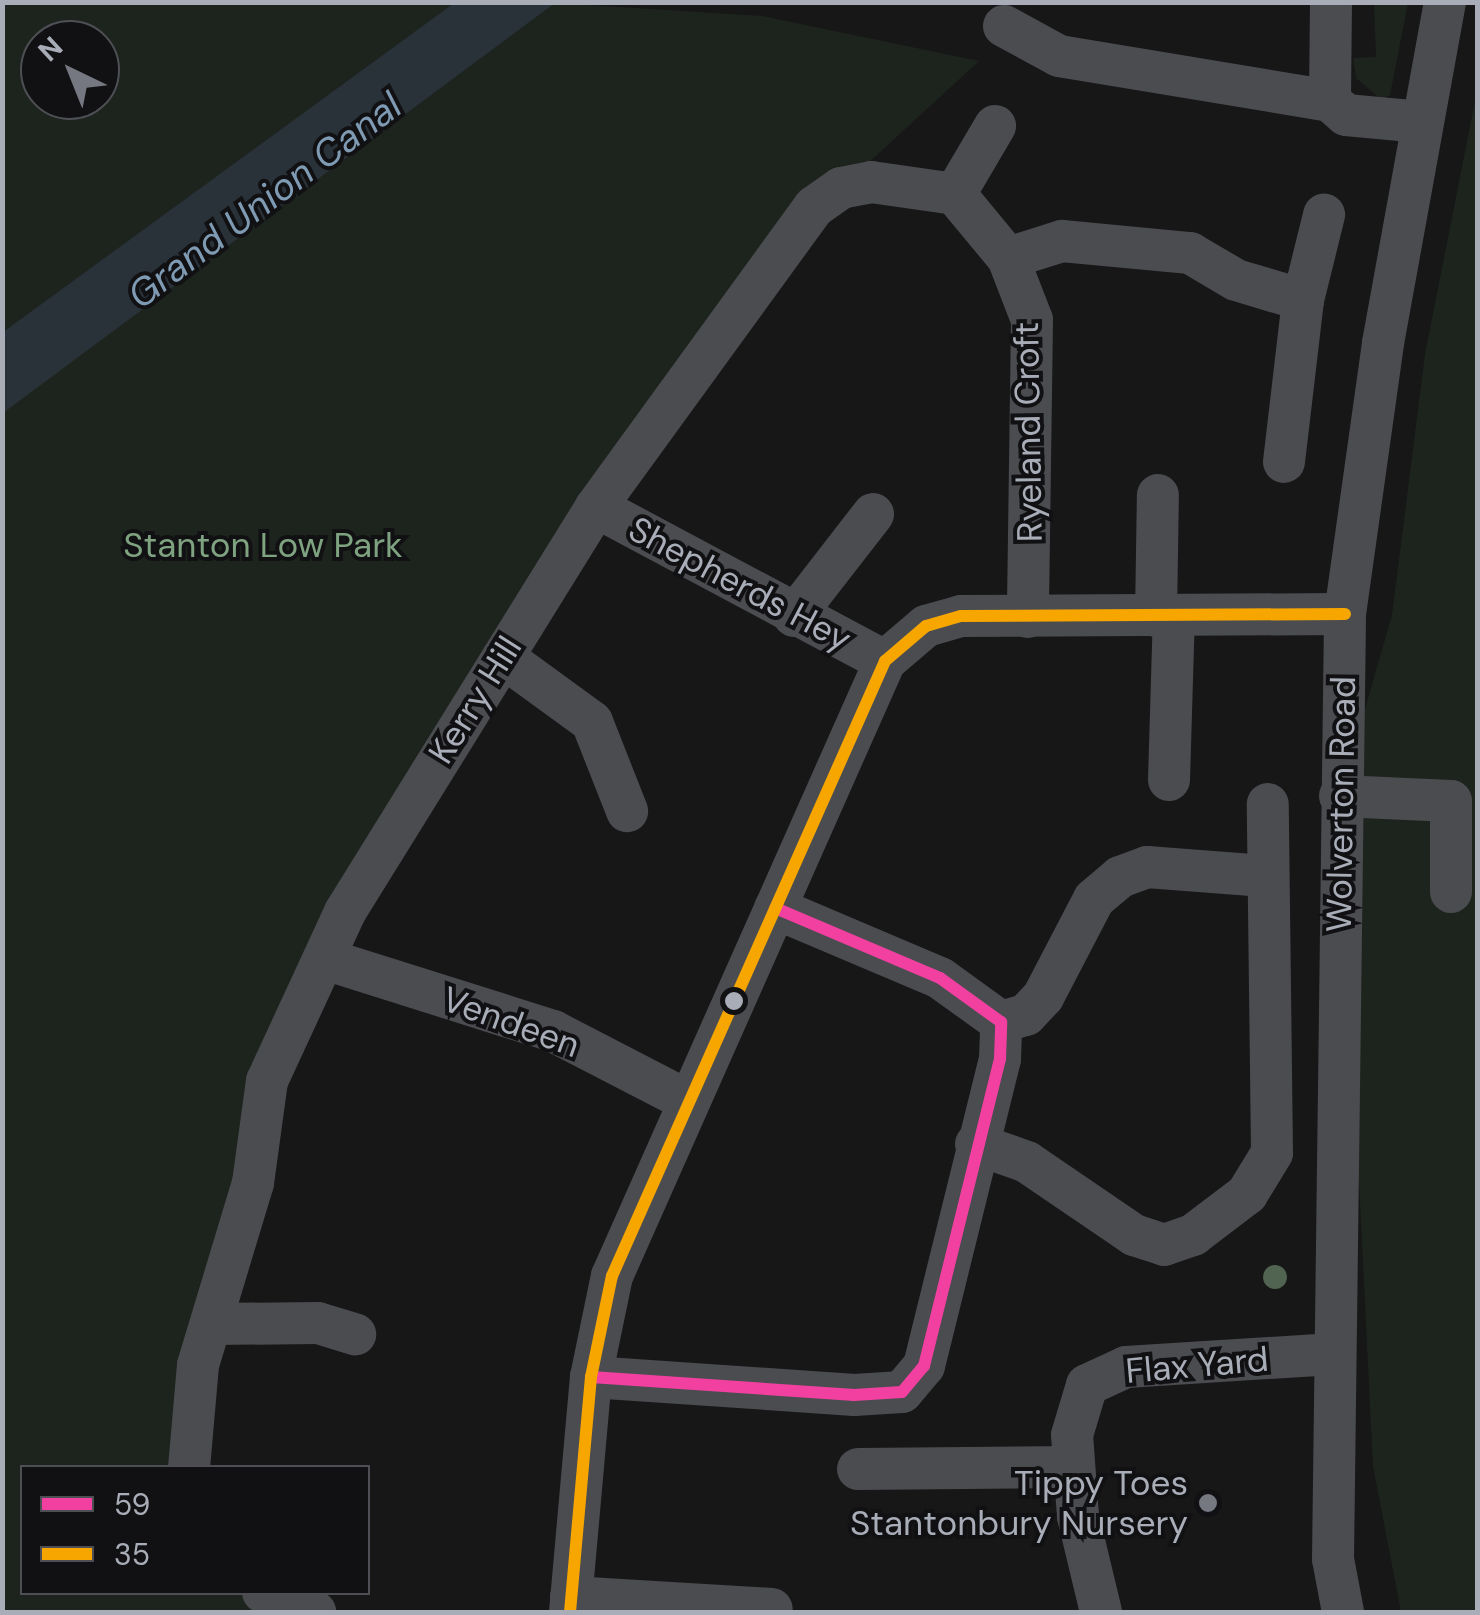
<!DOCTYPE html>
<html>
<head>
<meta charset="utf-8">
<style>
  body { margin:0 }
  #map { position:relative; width:1480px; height:1615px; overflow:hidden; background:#171717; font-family:"DM Sans",sans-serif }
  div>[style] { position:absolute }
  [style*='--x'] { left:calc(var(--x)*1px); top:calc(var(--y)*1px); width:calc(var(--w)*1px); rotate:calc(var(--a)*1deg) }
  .green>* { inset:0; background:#1d241e }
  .water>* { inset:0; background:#2a3239 }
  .minor>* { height:42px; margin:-21px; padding:0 21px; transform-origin:21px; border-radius:21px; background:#4b4c50 }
  .bus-1>* { height:12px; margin:-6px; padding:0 6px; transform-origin:6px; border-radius:6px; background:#f240a1 }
  .bus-2>* { height:12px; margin:-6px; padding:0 6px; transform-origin:6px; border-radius:6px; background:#f7a600 }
  .trees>* { width:24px; height:24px; margin:-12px; border-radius:50%; background:#506451 }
  .dots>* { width:28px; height:28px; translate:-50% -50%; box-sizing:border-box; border:5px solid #111113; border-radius:50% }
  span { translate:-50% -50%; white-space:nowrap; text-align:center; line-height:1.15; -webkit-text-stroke:8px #111113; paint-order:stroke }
  .street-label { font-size:35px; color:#a8adb8 }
  .park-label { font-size:35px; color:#7fa381 }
  .poi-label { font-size:35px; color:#a8adb8 }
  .right { translate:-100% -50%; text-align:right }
  .water-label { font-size:38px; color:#7f9bb3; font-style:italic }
  .frame { position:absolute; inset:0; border:5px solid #a8adb8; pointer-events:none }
  .legend { position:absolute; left:20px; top:1465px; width:350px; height:130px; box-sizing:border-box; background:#111113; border:2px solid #4d4f55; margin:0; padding:12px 18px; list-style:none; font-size:30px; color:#a8adb8 }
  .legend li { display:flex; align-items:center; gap:20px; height:50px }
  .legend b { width:50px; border:2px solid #4d4f55 }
  .north { position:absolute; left:20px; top:20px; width:100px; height:100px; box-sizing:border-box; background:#111113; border:2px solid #4d4f55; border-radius:50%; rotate:317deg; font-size:28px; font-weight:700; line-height:40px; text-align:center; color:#a8adb8 }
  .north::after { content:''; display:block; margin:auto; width:35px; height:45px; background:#757880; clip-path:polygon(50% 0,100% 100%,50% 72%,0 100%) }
</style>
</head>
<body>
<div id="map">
  <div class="green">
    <div style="clip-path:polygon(evenodd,3px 3px,454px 3px,3px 332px,3px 3px,40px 40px,100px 40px,100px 100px,40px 100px,40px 40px)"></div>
    <div style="clip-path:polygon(555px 3px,762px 16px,979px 61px,841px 188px,614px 487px,267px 1081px,189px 1467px,22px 1468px,22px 1592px,263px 1593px,315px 1612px,3px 1612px,2px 413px)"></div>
    <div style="clip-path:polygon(1374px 3px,1408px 3px,1390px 95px,1381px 99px,1356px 78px,1353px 58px,1376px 57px)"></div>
    <div style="clip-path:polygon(1477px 91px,1477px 1612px,1401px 1612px,1373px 1466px,1340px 796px,1392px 615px,1425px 354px)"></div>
  </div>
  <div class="water">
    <div style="clip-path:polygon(454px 3px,555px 3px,3px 413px,3px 332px)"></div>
  </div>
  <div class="minor">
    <div style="--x:1331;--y:2;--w:99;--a:90.6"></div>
    <div style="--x:1330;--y:101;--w:21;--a:41"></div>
    <div style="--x:1346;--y:115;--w:76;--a:5.3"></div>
    <div style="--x:1004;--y:26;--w:63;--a:28.6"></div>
    <div style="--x:1059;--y:56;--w:275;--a:9.4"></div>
    <div style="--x:955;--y:194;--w:79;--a:-59.5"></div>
    <div style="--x:1008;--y:258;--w:57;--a:-17.5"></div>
    <div style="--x:1062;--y:241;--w:129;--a:5.4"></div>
    <div style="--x:1190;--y:253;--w:53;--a:30.4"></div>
    <div style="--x:1236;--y:280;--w:70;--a:16.6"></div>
    <div style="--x:1303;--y:300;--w:163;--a:96.7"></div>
    <div style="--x:1303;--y:300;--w:88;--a:-76.1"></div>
    <div style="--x:596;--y:507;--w:327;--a:28.1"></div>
    <div style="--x:794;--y:616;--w:129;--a:-52.2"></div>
    <div style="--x:1156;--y:616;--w:121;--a:-89.1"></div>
    <div style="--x:503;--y:657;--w:110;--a:36.1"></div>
    <div style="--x:592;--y:722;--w:96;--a:68.5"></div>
    <div style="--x:1169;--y:780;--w:164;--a:-88.3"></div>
    <div style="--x:1340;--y:796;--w:111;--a:2.6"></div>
    <div style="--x:1451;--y:801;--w:91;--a:90"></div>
    <div style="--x:328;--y:960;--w:236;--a:17.5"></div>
    <div style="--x:553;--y:1031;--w:152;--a:27.4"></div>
    <div style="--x:1001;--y:1022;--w:26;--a:-16"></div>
    <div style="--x:1026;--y:1015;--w:25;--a:-47"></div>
    <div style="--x:1043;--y:997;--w:110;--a:-62.5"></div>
    <div style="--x:1094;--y:899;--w:34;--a:-40"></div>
    <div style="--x:1120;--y:877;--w:29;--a:-20"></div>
    <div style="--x:1147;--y:867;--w:118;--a:4.4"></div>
    <div style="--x:976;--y:1144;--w:54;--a:19.4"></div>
    <div style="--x:1027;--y:1162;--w:130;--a:34.3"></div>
    <div style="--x:1134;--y:1235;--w:32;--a:18"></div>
    <div style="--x:1164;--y:1245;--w:31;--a:-19"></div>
    <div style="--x:1193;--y:1235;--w:68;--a:-37.2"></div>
    <div style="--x:1247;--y:1194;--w:48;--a:-58.6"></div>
    <div style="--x:1272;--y:1153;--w:349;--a:-90.7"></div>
    <div style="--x:212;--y:1324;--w:106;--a:-0.5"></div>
    <div style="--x:318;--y:1323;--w:39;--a:17"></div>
    <div style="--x:591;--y:1377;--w:264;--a:3.9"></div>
    <div style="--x:854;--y:1395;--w:48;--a:-3.6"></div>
    <div style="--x:902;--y:1392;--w:34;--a:-50"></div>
    <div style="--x:924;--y:1366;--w:316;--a:-76.1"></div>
    <div style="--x:1000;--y:1059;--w:37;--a:-88"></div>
    <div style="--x:1001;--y:1022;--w:75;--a:-144.2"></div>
    <div style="--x:940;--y:978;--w:179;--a:-157"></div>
    <div style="--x:189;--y:1468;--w:103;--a:-85"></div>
    <div style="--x:198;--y:1365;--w:190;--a:-73.2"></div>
    <div style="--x:253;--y:1183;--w:103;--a:-82.2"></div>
    <div style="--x:267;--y:1081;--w:186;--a:-65.2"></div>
    <div style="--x:345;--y:912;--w:476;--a:-58.2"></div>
    <div style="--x:596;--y:507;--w:371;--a:-54"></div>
    <div style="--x:814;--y:207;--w:33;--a:-35"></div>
    <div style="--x:841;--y:188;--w:31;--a:-11"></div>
    <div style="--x:871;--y:182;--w:85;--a:8.1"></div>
    <div style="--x:955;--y:194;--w:83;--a:50.4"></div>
    <div style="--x:1008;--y:258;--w:66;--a:68.8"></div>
    <div style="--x:1032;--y:320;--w:297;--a:90.8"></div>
    <div style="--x:858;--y:1469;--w:216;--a:-0.5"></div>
    <div style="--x:263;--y:1592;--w:56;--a:21"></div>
    <div style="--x:571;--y:1597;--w:201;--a:3.4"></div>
    <div style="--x:570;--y:1612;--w:236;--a:-84.9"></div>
    <div style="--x:591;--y:1377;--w:103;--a:-78.3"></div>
    <div style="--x:612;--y:1276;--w:673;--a:-66.06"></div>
    <div style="--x:885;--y:661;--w:54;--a:-40.5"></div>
    <div style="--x:926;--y:626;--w:36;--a:-16"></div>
    <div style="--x:961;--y:616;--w:384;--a:-0.3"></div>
    <div style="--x:1101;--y:1612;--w:99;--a:-103.5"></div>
    <div style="--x:1078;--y:1516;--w:81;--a:-94.2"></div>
    <div style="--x:1072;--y:1435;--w:52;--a:-73.3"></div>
    <div style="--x:1087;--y:1385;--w:43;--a:-24.8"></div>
    <div style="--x:1126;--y:1367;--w:208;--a:-3.6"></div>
    <div style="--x:1343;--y:1612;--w:54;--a:-100.7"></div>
    <div style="--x:1333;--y:1559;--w:945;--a:-89.27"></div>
    <div style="--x:1345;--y:614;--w:274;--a:-82"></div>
    <div style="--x:1383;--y:343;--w:347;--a:-79.7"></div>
  </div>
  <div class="bus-1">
    <div style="--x:591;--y:1377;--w:264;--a:3.9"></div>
    <div style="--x:854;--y:1395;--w:48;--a:-3.6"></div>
    <div style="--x:902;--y:1392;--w:34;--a:-50"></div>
    <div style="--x:924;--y:1366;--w:316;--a:-76.1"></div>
    <div style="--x:1000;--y:1059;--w:37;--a:-88"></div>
    <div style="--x:1001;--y:1022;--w:75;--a:-144.2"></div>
    <div style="--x:940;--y:978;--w:179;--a:-157"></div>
  </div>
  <div class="bus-2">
    <div style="--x:570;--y:1612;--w:236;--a:-84.9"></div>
    <div style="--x:591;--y:1377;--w:103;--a:-78.3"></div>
    <div style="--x:612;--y:1276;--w:673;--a:-66.06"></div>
    <div style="--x:885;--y:661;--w:54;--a:-40.5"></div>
    <div style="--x:926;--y:626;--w:36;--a:-16"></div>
    <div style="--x:961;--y:616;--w:384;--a:-0.3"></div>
  </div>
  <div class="trees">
    <div style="left:1275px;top:1277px"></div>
  </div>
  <div class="dots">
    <div style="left:734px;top:1001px;background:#a8adb8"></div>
    <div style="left:1208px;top:1503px;background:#757880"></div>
  </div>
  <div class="street-label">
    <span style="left:1028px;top:432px;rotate:-91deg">Ryeland Croft</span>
    <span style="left:740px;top:584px;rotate:28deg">Shepherds Hey</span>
    <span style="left:475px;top:700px;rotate:-58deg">Kerry Hill</span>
    <span style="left:1341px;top:804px;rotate:-89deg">Wolverton Road</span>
    <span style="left:511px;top:1022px;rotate:20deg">Vendeen</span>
    <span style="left:1197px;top:1365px;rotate:-5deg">Flax Yard</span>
  </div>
  <div class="park-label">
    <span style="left:263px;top:545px">Stanton Low Park</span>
  </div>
  <div class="poi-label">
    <span class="right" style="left:1188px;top:1503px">Tippy Toes<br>Stantonbury Nursery</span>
  </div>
  <div class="water-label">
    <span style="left:265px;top:201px;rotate:-37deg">Grand Union Canal</span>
  </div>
  <div class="frame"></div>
  <ul class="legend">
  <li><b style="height:12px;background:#f240a1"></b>59</li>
  <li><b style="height:12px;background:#f7a600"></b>35</li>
  </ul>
  <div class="north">N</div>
</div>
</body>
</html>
